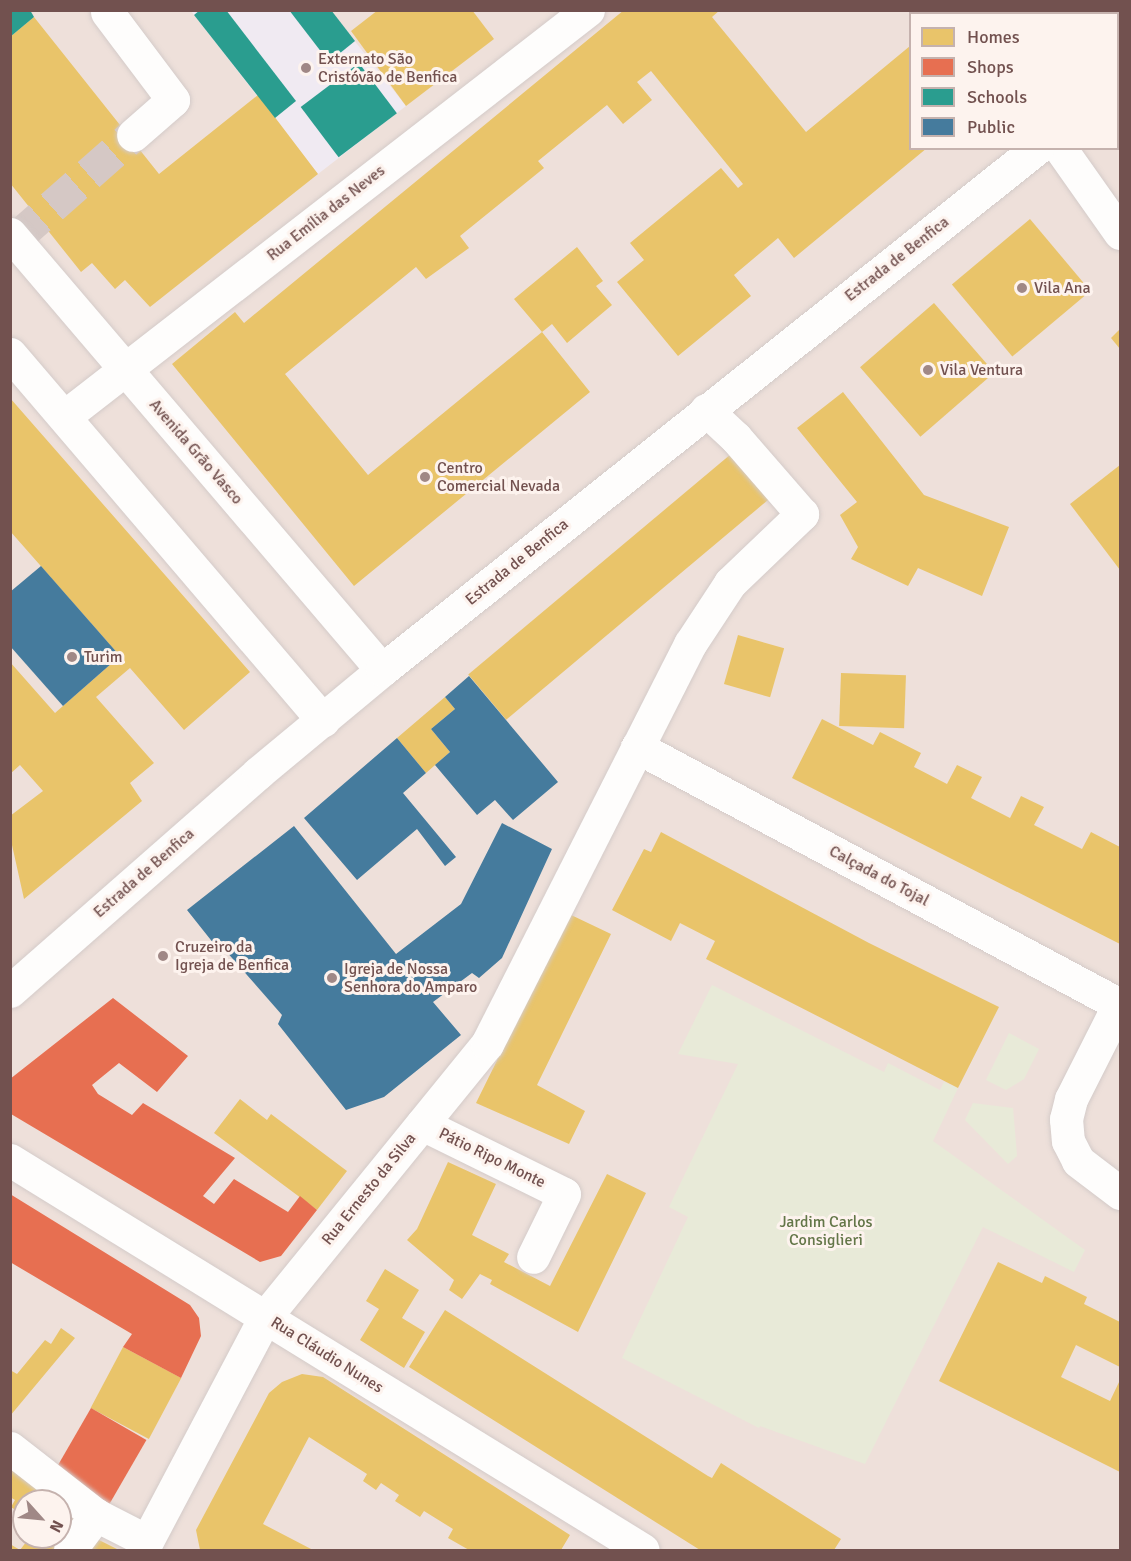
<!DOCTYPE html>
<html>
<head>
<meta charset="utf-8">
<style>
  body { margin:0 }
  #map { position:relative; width:1131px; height:1561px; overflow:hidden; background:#f6efec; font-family:Signika,sans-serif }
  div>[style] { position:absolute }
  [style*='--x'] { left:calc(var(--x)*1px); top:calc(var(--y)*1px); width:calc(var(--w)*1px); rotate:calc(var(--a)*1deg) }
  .residential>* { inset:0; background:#eee0da }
  .education>* { inset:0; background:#f0eaf2 }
  .green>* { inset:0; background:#e8ead8 }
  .homes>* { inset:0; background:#e9c46a; transform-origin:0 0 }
  .shops>* { inset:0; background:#e76f51; transform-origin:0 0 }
  .schools>* { inset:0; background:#2a9d8f; transform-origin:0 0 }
  .public>* { inset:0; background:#457b9d }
  .minor-tunnel>* { height:33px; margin-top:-16.5px; transform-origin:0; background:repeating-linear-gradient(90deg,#d5c8c5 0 33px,transparent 0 49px) }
  .roads { filter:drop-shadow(0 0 2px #d4cbc9) drop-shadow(0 0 2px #d4cbc9) }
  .minor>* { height:33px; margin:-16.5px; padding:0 16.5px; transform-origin:16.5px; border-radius:16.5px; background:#fefdfc }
  .dots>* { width:16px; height:16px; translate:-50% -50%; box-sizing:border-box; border:3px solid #fdf3ee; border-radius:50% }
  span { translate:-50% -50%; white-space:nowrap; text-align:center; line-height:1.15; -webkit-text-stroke:6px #fdf3ee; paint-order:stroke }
  .poi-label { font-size:16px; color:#72514f }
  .left { translate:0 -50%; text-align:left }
  .street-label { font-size:16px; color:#72514f }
  .park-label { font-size:16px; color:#637648 }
  .frame { position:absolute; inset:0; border:12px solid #72514f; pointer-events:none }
  .legend { position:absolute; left:909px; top:12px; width:210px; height:138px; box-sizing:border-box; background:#fdf3ee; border:2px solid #c5b2ae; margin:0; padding:8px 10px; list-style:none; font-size:18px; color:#72514f }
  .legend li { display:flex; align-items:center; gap:12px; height:30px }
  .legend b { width:30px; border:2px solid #c5b2ae }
  .north { position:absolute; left:12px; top:1489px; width:60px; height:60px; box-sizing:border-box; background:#fdf3ee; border:2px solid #c5b2ae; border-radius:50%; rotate:117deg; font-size:16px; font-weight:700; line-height:24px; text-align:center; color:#72514f }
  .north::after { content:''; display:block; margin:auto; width:21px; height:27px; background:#a08886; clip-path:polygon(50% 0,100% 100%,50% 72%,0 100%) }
</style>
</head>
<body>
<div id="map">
  <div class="residential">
    <div style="clip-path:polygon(evenodd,11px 11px,1120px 11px,1120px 1550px,11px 1550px,11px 11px,910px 14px,1118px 14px,1118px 148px,910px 148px,910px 14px,11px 11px,24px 1501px,60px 1501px,60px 1537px,24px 1537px,24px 1501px)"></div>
  </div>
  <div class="education">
    <div style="clip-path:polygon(191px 11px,331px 11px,406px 106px,318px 174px)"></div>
  </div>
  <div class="green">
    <div style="clip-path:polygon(712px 985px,884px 1072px,888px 1063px,940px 1090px,944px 1082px,958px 1088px,933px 1141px,1085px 1250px,1074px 1272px,983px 1227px,865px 1464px,760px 1426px,759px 1428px,622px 1358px,688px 1217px,669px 1207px,738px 1064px,678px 1054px)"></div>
    <div style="clip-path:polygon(1009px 1033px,1039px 1049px,1024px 1079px,1006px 1090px,986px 1080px)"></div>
    <div style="clip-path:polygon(973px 1103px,1013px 1108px,1017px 1156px,1008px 1164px,965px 1120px)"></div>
  </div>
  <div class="homes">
    <div style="clip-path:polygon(378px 10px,472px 10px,494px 39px,406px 106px,351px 31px)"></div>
    <div style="clip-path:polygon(624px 10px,720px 10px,712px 17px,806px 132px,910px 46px,910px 148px,927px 148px,794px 258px,778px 238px,734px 275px,751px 296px,678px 356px,617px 282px,644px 260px,630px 243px,721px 168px,738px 188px,743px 184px,651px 71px,637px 82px,652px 100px,623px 124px,607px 105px,538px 161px,544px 168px,460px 236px,469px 248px,426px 279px,416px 267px,285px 374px,368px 475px,542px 332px,514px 299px,577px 247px,603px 281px,596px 286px,612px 305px,567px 343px,552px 324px,542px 332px,590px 392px,354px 586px,172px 364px,235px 312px,244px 323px)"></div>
    <div style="left:932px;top:10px;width:98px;height:4px"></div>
    <div style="clip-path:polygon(34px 17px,159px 174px,258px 95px,318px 174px,150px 307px,125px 280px,115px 289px,92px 263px,81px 272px,10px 183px,10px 37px)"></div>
    <div style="left:1030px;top:219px;width:94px;height:102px;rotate:50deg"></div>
    <div style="left:934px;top:303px;width:92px;height:98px;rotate:49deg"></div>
    <div style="clip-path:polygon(1120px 329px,1120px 349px,1111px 338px)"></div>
    <div style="clip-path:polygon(843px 392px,924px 495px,1009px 527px,982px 596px,918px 568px,908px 586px,851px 559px,858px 547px,840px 515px,857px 502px,797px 428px)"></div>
    <div style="clip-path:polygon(10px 398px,250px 672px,184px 730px,130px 668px,96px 697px,154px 763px,130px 783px,142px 801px,24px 899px,10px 836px,10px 816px,43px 791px,20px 765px,10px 774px,10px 662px,55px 713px,120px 656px,10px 531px)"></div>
    <div style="left:731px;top:454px;width:59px;height:343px;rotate:50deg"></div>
    <div style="clip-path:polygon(1120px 465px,1120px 570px,1070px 504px)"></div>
    <div style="left:738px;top:635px;width:48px;height:51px;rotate:16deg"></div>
    <div style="left:841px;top:673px;width:65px;height:53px;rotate:2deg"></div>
    <div style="clip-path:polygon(445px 697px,455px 709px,431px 729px,450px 752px,426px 773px,397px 738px)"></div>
    <div style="clip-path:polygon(822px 719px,873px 745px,880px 732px,921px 753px,914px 767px,947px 784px,957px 765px,982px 777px,971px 798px,1010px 818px,1021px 796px,1044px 807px,1034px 825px,1082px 849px,1091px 832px,1120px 847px,1120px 944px,792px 778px)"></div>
    <div style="clip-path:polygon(661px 832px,869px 943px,999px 1007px,958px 1088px,706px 959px,715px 941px,680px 923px,671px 941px,612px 910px,644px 849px,651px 852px)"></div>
    <div style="clip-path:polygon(569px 914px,611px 934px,537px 1085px,585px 1111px,569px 1144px,476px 1103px)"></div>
    <div style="clip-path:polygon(240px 1099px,267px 1120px,271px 1114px,347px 1171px,317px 1210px,214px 1133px)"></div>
    <div style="clip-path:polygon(448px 1162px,496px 1184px,472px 1235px,509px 1254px,504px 1262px,550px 1286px,607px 1174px,646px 1193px,578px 1332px,490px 1284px,492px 1280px,480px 1274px,462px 1299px,449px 1290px,454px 1280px,407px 1240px,417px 1229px)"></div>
    <div style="clip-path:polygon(998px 1262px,1042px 1283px,1045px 1276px,1087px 1297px,1084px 1304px,1120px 1322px,1120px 1367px,1076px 1345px,1061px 1377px,1110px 1401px,1120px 1380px,1120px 1472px,939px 1381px)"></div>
    <div style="clip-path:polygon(385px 1269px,419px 1290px,402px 1318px,425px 1332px,404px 1368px,360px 1340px,379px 1309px,366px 1301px)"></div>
    <div style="clip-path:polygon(445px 1310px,708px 1476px,712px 1478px,721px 1463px,841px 1539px,834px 1550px,700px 1550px,409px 1367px)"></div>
    <div style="clip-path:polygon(61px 1328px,75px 1338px,10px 1416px,10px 1370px,17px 1374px,45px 1340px,51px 1344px)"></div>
    <div style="left:123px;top:1347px;width:66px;height:69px;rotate:28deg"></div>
    <div style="clip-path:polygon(302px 1374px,323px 1377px,570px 1535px,561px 1550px,469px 1550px,448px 1538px,453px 1529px,424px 1511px,420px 1517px,395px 1501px,399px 1495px,381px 1483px,376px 1490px,363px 1481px,367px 1474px,309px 1437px,263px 1524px,313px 1550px,200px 1550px,196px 1530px,269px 1393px,282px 1382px)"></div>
    <div style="clip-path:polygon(10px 1464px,58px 1501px,24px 1501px,24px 1516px,11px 1507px,15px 1500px,10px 1497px)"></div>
    <div style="clip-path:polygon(60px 1503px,82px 1520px,60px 1550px,10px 1550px,10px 1544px,20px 1550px,30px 1537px,60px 1537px)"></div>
    <div style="clip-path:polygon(95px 1538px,119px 1550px,86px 1550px)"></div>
  </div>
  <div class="shops">
    <div style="clip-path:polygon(113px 998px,188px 1056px,157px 1092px,119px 1063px,92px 1085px,98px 1094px,132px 1115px,143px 1103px,235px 1158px,203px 1196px,214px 1204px,234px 1179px,288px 1212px,300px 1196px,317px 1210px,281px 1256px,260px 1262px,11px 1114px,10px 1079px)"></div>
    <div style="clip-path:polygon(10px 1194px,190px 1305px,199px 1318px,201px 1336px,181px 1378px,123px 1347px,132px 1334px,10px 1262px)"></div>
    <div style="left:91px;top:1408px;width:64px;height:74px;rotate:30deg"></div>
  </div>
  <div class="schools">
    <div style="clip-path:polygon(10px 10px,30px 10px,34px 17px,10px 37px)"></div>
    <div style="clip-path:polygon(200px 10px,226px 10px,296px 101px,275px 118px,194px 15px)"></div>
    <div style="clip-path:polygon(289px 10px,331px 10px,355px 41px,329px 62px)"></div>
    <div style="left:359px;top:63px;width:63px;height:73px;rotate:53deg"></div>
  </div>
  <div class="public">
    <div style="clip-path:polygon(41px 566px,120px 656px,63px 706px,10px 646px,10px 592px)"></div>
    <div style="clip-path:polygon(469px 676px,558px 782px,513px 820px,495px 800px,477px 815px,435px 765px,450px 752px,431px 729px,455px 709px,445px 697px)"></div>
    <div style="clip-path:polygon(397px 738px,426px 773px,403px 793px,456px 857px,445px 866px,417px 829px,357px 880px,304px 818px)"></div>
    <div style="clip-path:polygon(502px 823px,552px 849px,502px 958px,479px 978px,472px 973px,433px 1002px,461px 1035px,384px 1097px,346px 1110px,278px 1024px,282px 1015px,225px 950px,218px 949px,187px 910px,294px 826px,396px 954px,461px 904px)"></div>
  </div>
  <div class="minor-tunnel">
    <div style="--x:15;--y:239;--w:157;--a:-41.4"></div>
  </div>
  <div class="roads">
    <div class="minor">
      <div style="--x:107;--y:12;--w:110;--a:53.1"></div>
      <div style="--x:173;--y:100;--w:53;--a:138.8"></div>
      <div style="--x:1118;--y:85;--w:3;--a:-45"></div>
      <div style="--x:1060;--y:148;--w:104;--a:54.8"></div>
      <div style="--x:10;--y:234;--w:573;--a:49.53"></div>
      <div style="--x:10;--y:354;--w:482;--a:49.5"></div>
      <div style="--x:65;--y:416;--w:662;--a:-37.82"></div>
      <div style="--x:637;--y:747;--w:548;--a:28.11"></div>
      <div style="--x:10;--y:991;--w:330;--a:-41.3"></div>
      <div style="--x:258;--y:773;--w:161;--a:-39.7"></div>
      <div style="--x:382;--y:670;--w:838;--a:-38.55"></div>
      <div style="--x:1119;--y:1004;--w:106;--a:116.8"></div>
      <div style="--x:1071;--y:1099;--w:21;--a:104"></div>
      <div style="--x:1066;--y:1119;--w:22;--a:85"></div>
      <div style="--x:1068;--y:1141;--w:22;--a:63"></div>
      <div style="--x:1078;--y:1161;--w:53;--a:37.3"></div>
      <div style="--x:422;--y:1124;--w:158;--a:26.2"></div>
      <div style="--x:564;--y:1194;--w:70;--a:116.2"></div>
      <div style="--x:10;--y:1160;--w:743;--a:31.64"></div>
      <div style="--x:10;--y:1448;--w:109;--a:37.9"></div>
      <div style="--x:70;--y:1550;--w:44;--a:-53.4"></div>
      <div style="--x:96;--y:1515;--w:57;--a:27"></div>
      <div style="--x:147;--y:1541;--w:253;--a:-62.2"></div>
      <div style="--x:265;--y:1317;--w:352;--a:-50.9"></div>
      <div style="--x:487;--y:1044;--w:449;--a:-63.1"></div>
      <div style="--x:690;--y:644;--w:73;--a:-56.7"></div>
      <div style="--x:730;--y:583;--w:100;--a:-43.8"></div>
      <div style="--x:802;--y:514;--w:101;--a:-131"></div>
      <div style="--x:736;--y:438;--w:41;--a:-137"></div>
    </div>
  </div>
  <div class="dots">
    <div style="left:306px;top:68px;background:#a08886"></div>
    <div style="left:1022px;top:288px;background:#a08886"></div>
    <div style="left:928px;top:370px;background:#a08886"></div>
    <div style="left:425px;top:477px;background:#a08886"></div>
    <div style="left:72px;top:657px;background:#a08886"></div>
    <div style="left:163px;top:956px;background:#a08886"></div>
    <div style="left:332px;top:978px;background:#a08886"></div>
  </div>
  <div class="poi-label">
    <span class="left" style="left:318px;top:68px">Externato São<br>Cristóvão de Benfica</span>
    <span class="left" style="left:1034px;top:288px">Vila Ana</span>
    <span class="left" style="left:940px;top:370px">Vila Ventura</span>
    <span class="left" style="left:437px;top:477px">Centro<br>Comercial Nevada</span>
    <span class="left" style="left:84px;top:657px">Turim</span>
    <span class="left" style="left:175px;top:956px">Cruzeiro da<br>Igreja de Benfica</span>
    <span class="left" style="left:344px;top:978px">Igreja de Nossa<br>Senhora do Amparo</span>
  </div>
  <div class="street-label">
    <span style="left:326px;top:213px;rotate:-38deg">Rua Emília das Neves</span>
    <span style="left:897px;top:259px;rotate:-38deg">Estrada de Benfica</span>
    <span style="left:196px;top:452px;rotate:49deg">Avenida Grão Vasco</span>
    <span style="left:517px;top:562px;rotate:-39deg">Estrada de Benfica</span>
    <span style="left:144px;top:873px;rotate:-41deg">Estrada de Benfica</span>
    <span style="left:879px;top:876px;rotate:28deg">Calçada do Tojal</span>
    <span style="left:492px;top:1158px;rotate:26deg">Pátio Ripo Monte</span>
    <span style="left:369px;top:1189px;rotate:-51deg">Rua Ernesto da Silva</span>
    <span style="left:327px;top:1355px;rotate:32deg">Rua Cláudio Nunes</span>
  </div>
  <div class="park-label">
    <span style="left:826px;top:1231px">Jardim Carlos<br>Consiglieri</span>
  </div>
  <div class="frame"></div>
  <ul class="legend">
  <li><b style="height:16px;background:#e9c46a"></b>Homes</li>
  <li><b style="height:16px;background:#e76f51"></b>Shops</li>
  <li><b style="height:16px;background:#2a9d8f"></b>Schools</li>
  <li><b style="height:16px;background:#457b9d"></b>Public</li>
  </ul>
  <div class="north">N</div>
</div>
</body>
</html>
